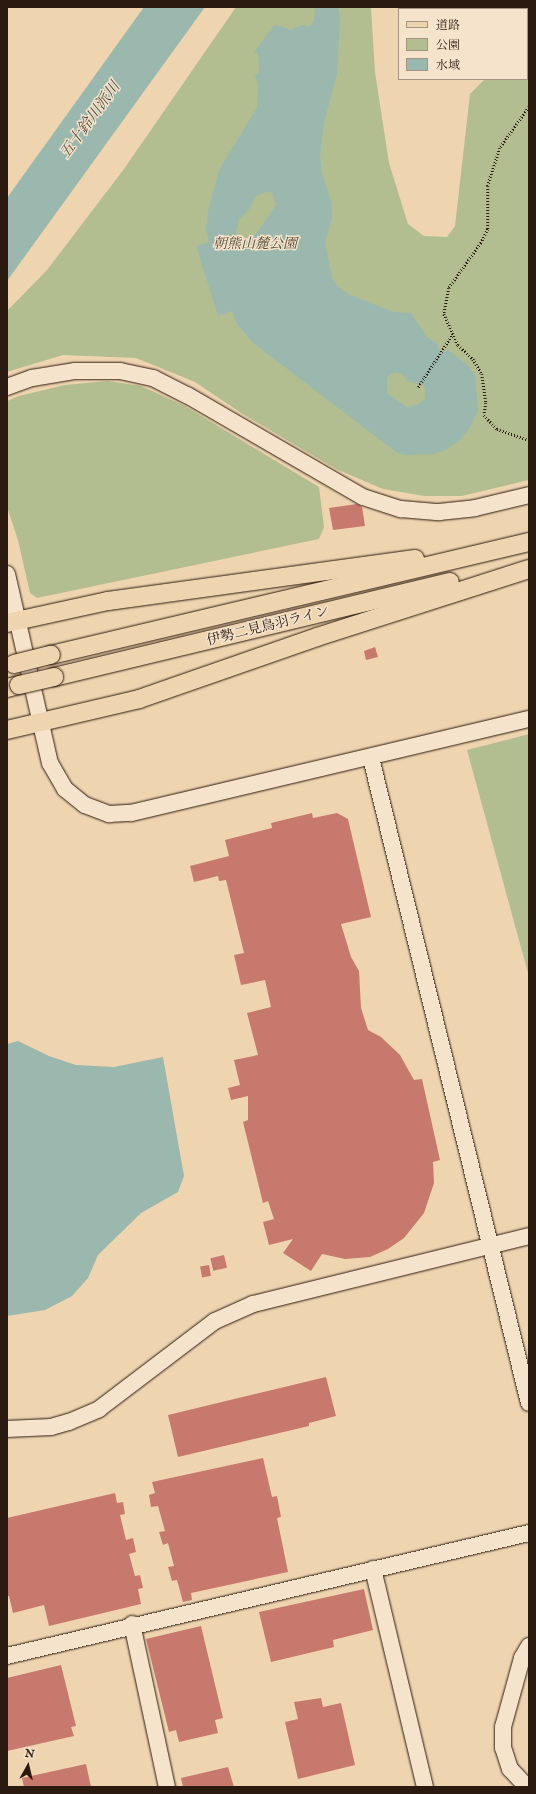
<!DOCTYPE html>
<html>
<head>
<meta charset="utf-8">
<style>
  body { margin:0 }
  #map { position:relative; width:536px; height:1794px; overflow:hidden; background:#efd4b0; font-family:"IM FELL English","Noto Serif JP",serif }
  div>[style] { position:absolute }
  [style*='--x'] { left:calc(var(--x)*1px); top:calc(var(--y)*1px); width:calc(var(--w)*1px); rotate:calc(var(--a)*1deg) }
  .green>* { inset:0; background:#b3be90 }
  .water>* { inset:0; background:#9ab8ad }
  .building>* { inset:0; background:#c8796d; transform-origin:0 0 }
  .path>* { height:2.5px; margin-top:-1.25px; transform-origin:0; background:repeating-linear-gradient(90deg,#2b1a0f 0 1px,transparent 0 3px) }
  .roads { filter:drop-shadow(0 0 1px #2b1a0f) drop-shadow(0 0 1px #2b1a0f) }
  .secondary>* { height:16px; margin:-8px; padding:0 8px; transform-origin:8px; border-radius:8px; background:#f5e3cc }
  .primary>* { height:18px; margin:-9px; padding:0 9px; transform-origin:9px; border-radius:9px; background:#efd4b0 }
  .bridges { filter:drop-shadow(0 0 1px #2b1a0f) drop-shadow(0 0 1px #2b1a0f) }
  .primary-bridge>* { height:18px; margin:-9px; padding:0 9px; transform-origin:9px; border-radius:9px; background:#efd4b0 }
  span { translate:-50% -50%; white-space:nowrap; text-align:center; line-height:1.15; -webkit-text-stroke:3px #f5e3cc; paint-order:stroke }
  .park-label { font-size:14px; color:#544b36; font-style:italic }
  .street-label { font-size:14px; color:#2b1a0f }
  .water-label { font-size:15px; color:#4c493e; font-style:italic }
  .frame { position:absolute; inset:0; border:8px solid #2b1a0f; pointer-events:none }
  .legend { position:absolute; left:398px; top:8px; width:130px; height:72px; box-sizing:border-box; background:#f5e3cc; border:1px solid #a49380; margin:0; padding:5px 7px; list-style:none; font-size:12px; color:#2b1a0f }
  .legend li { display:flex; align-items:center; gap:8px; height:20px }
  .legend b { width:20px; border:1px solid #a49380 }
  .north { position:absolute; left:8px; top:1746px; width:40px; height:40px; -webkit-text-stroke:3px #f5e3cc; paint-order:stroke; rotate:8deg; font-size:11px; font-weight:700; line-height:16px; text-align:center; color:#2b1a0f }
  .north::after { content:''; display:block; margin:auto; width:14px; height:18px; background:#2b1a0f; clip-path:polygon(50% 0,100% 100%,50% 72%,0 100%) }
</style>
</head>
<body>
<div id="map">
  <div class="green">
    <div style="clip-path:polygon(236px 7px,371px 7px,375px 72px,389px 163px,408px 224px,424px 236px,447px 237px,455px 226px,470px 94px,485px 79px,527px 79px,529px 52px,529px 480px,462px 496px,424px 496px,383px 489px,336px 469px,244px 415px,195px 382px,136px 358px,63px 355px,7px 372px,7px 311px,47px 270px,124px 169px)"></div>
    <div style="clip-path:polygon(108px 381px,141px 386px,185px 406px,319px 487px,324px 527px,319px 539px,37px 598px,30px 593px,18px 540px,7px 507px,7px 401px,19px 396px,65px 385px)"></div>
    <div style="clip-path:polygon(529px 734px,529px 972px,528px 973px,467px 750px)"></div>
  </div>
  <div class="water">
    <div style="clip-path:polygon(144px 7px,205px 7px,7px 281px,7px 198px)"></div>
    <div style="clip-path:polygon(evenodd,315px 7px,338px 7px,340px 18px,337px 74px,324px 123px,320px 156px,322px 173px,332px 204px,332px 218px,325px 242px,332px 277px,338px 287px,350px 295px,394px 312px,411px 313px,427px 337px,438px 344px,437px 347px,442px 352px,448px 350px,468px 365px,475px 375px,478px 410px,471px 426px,459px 441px,444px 451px,433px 454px,405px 455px,396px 452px,253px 343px,236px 323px,232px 311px,218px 316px,196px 246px,209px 242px,206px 230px,208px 211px,219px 170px,257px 107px,258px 85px,255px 75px,259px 72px,258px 53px,254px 52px,273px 26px,277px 25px,291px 30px,302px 25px,310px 26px,314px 21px,315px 7px,266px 192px,272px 193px,276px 205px,255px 235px,247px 240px,241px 239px,236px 232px,239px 219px,248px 211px,256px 196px,266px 192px,315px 7px,394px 372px,402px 374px,408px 382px,422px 384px,425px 388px,425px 399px,417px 405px,407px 407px,387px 393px,387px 378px,394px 372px)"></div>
    <div style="clip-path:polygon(18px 1041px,49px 1056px,76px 1065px,114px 1067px,163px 1057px,184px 1176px,178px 1192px,141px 1213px,98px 1255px,88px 1278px,72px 1296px,45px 1310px,7px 1316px,7px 1044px)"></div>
  </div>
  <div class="building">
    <div style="clip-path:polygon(357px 504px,362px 507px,365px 526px,333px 530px,329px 508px)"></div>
    <div style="clip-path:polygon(375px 647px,378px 657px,366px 660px,364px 651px)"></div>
    <div style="clip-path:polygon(312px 813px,313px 818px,337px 813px,348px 819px,371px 917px,341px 924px,351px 957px,359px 971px,361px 1008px,368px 1030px,381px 1037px,400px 1055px,414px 1080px,422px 1079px,440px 1160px,433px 1162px,434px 1183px,424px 1213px,404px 1238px,388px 1249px,370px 1257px,345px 1259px,322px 1254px,311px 1271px,283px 1253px,293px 1239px,269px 1245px,263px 1222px,274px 1219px,268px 1201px,263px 1203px,243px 1122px,248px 1120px,248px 1096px,231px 1100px,228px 1088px,240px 1085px,234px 1060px,258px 1055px,247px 1013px,271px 1007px,265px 980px,241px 985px,234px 955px,244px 953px,226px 880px,219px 881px,218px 876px,194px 882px,190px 866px,229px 856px,225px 840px,272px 828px,271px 823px)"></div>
    <div style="left:224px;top:1255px;width:13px;height:14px;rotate:77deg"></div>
    <div style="left:209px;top:1265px;width:11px;height:9px;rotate:80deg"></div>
    <div style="clip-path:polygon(326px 1377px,336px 1416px,309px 1423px,309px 1426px,178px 1457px,168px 1415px)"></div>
    <div style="clip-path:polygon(263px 1458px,272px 1497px,277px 1496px,281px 1517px,277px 1518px,288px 1572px,191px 1593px,192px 1600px,183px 1602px,177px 1580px,172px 1581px,168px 1567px,174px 1566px,168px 1543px,163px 1545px,159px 1532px,165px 1531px,158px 1506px,151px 1507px,149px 1495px,155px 1493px,152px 1482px)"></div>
    <div style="clip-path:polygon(115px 1493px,117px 1503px,123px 1502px,125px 1514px,120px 1515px,126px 1540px,133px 1538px,136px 1552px,129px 1554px,135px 1576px,140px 1575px,143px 1588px,138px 1589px,141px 1604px,49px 1626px,44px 1605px,13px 1613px,9px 1596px,7px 1596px,7px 1518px)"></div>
    <div style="clip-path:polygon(364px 1589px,373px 1630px,333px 1640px,334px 1647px,271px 1662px,259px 1612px)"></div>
    <div style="clip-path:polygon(201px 1626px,223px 1718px,215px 1720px,218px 1733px,179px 1742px,176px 1730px,169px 1732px,146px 1639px)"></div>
    <div style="clip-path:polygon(61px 1665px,76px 1726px,71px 1727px,74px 1736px,7px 1751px,7px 1678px)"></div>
    <div style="clip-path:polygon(321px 1698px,323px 1707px,341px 1703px,355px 1765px,298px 1779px,285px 1722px,298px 1719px,294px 1702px)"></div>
    <div style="clip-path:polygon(86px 1764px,91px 1787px,24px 1787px,22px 1778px)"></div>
    <div style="clip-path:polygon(228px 1767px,234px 1787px,183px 1787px,181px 1778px)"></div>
  </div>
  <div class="path">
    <div style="--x:529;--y:107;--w:50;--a:125.3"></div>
    <div style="--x:500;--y:148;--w:40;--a:108"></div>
    <div style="--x:488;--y:186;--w:43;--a:90"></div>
    <div style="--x:488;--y:229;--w:16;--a:117"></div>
    <div style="--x:481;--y:243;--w:55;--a:125.4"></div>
    <div style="--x:449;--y:288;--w:26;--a:101"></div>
    <div style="--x:444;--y:314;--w:34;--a:66"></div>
    <div style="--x:458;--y:345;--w:21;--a:43"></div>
    <div style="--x:473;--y:359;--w:17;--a:59"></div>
    <div style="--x:482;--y:374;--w:29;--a:82"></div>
    <div style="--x:486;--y:403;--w:12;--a:99"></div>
    <div style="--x:484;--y:415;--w:19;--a:47"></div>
    <div style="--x:497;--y:429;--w:34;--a:19"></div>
    <div style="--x:418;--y:387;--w:62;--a:-56.8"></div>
  </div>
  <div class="roads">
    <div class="secondary">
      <div style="--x:7;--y:387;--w:27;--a:-20"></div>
      <div style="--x:32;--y:378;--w:44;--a:-9.2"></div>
      <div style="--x:75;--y:371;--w:45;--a:0"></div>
      <div style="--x:120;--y:371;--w:34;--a:12"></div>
      <div style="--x:153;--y:378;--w:38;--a:27"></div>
      <div style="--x:187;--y:395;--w:203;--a:30.1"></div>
      <div style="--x:363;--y:497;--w:40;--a:18"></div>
      <div style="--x:401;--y:509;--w:38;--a:5"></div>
      <div style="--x:439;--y:512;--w:36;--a:-6"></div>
      <div style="--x:475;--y:508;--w:56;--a:-13.5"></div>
      <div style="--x:7;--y:574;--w:194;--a:77.2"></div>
      <div style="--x:50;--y:763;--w:30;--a:60"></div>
      <div style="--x:65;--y:789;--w:26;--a:39"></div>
      <div style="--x:85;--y:805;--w:26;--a:21"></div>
      <div style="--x:109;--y:814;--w:22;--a:-3"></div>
      <div style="--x:131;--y:813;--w:409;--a:-13.3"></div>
      <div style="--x:371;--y:758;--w:664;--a:76.24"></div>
      <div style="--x:7;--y:1429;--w:44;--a:-2.6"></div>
      <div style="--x:51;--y:1427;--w:19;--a:-16"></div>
      <div style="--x:69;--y:1422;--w:33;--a:-23"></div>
      <div style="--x:99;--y:1409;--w:146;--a:-37.2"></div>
      <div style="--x:215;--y:1321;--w:42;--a:-24.1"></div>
      <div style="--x:253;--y:1304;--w:284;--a:-13.8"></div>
      <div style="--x:373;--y:1569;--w:224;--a:76.6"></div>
      <div style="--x:132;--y:1624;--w:167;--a:77.9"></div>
      <div style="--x:7;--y:1656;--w:536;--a:-13.26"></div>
      <div style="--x:527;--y:1787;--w:25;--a:-133"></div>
      <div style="--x:510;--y:1769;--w:22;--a:-108"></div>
      <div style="--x:503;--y:1748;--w:21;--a:-90"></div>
      <div style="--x:503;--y:1727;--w:72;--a:-74.6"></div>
      <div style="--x:522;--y:1658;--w:14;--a:-60"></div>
    </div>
    <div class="primary">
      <div style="--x:7;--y:623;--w:103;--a:-12.3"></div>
      <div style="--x:108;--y:601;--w:310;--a:-7.8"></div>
      <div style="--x:51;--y:655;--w:491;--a:-13.3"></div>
      <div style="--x:54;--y:677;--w:407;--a:-13.5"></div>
      <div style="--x:7;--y:688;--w:12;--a:-14"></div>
      <div style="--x:7;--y:730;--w:136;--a:-13.2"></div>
      <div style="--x:139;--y:699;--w:188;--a:-19.2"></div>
      <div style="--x:317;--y:637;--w:223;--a:-17.8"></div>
    </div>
  </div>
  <div class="bridges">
    <div class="primary-bridge">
      <div style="--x:14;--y:664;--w:38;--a:-14"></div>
      <div style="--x:19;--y:685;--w:36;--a:-13"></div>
    </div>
  </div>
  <div class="park-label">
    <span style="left:255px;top:244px">朝熊山麓公園</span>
  </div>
  <div class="street-label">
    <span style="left:268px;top:626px;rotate:-14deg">伊勢二見鳥羽ライン</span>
  </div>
  <div class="water-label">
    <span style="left:90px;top:120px;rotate:-54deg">五十鈴川派川</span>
  </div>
  <div class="frame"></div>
  <ul class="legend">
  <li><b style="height:5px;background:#efd4b0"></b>道路</li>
  <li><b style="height:11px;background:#b3be90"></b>公園</li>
  <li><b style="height:11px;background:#9ab8ad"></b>水域</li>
  </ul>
  <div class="north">N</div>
</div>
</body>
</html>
